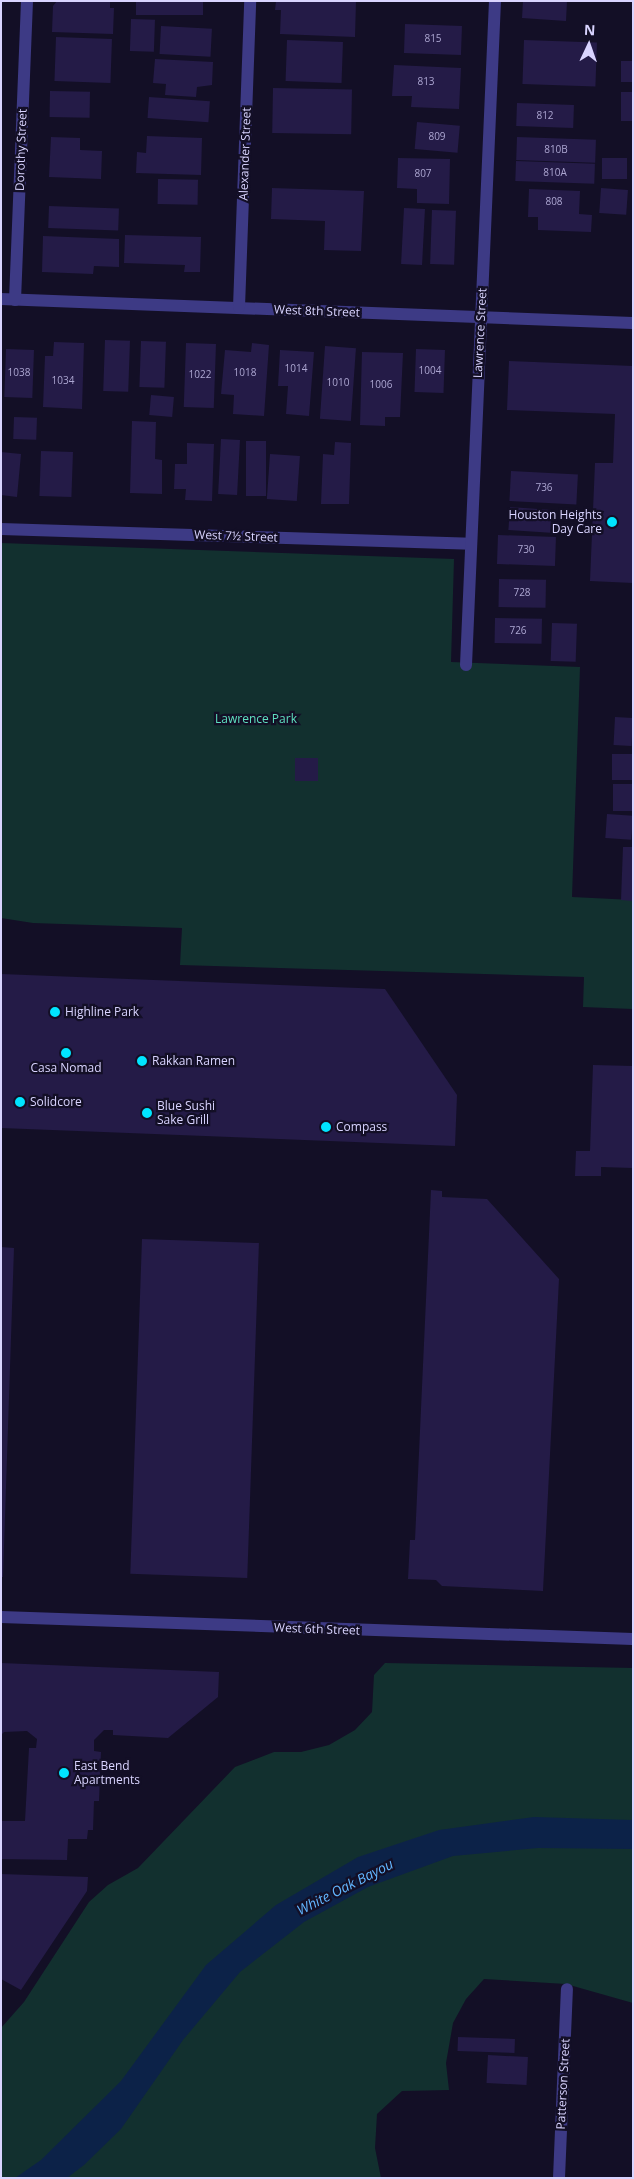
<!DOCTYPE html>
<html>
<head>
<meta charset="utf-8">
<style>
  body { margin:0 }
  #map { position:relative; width:634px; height:2179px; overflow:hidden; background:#130f26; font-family:"Open Sans",sans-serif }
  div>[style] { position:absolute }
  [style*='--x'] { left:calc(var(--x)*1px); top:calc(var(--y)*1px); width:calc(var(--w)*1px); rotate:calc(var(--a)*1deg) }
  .green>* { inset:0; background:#12302f }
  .water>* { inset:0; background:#0c2248 }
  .building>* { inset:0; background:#241b47; transform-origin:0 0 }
  .minor>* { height:12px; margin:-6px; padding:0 6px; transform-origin:6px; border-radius:6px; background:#3d3a85 }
  .dots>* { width:14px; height:14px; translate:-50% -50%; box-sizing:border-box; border:2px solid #130f26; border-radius:50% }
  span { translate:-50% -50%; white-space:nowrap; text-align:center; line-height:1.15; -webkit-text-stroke:4.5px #130f26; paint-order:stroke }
  .number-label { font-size:10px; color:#aca6d1 }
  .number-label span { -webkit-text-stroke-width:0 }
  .street-label { font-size:12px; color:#d9d4ff }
  .poi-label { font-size:12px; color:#d9d4ff }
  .right { translate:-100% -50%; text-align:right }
  .left { translate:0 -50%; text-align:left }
  .park-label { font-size:12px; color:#5fe0c0 }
  .water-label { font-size:14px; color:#62b6ff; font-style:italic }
  .frame { position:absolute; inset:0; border:2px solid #d9d4ff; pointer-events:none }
  .north { position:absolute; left:564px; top:20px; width:50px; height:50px; -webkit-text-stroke:4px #130f26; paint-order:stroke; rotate:3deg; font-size:14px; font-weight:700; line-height:20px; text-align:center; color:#d9d4ff }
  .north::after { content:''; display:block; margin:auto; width:18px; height:22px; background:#d9d4ff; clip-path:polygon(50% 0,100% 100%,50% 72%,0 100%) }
</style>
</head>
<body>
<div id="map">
  <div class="green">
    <div style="clip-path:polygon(1px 543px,454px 559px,451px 662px,580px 667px,572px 897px,633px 900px,633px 1009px,583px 1007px,584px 977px,180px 965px,182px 928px,33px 923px,1px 918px)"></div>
    <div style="clip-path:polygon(385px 1663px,633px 1668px,633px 2003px,566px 1984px,484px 1979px,466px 1999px,453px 2023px,446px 2063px,449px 2090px,402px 2091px,377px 2114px,375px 2148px,381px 2178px,1px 2178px,1px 2028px,24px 2002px,89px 1902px,108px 1885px,138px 1868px,235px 1767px,274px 1752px,301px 1752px,329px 1745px,355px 1730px,372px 1712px,374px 1675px)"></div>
  </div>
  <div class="water">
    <div style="clip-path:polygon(534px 1817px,633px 1820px,633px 1849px,538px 1848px,453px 1856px,368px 1887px,304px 1922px,240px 1972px,183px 2040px,121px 2129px,84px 2165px,67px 2178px,15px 2178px,41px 2160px,121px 2081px,206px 1965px,276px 1905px,358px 1857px,439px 1830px)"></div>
  </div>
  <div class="building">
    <div style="clip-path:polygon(57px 1px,110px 1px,110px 8px,114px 8px,113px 34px,52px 32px,53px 6px)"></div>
    <div style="left:136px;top:1px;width:67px;height:14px"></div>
    <div style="clip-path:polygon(276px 1px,356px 1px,355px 37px,280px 34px,281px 10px,275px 10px)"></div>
    <div style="clip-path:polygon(523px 1px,567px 1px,566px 21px,522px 18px)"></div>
    <div style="left:131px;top:19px;width:24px;height:32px;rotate:2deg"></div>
    <div style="left:405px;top:24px;width:57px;height:29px;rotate:2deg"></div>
    <div style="left:161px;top:26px;width:51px;height:28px;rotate:3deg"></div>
    <div style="left:56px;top:37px;width:56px;height:44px;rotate:2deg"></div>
    <div style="left:287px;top:40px;width:56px;height:41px;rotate:2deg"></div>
    <div style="left:524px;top:40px;width:73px;height:44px;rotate:2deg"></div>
    <div style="clip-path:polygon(155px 59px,213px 62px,212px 85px,197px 87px,196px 97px,165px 95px,166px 84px,153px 83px)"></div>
    <div style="left:621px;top:61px;width:12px;height:21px"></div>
    <div style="clip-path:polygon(394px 65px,461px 68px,459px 109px,411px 107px,412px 96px,392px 96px)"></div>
    <div style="left:273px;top:88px;width:79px;height:45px;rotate:1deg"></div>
    <div style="left:50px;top:91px;width:40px;height:26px;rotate:1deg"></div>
    <div style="left:621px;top:92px;width:12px;height:29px"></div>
    <div style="left:149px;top:97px;width:61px;height:21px;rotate:4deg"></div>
    <div style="left:517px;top:103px;width:57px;height:23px;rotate:2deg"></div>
    <div style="left:417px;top:122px;width:43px;height:27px;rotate:5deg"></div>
    <div style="clip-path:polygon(147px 136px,202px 138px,201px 175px,136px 173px,137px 152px,146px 153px)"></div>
    <div style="clip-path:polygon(51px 137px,80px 138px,80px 150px,102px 151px,101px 179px,49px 177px)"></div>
    <div style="left:517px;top:137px;width:79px;height:23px;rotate:2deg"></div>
    <div style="clip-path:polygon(398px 158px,450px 159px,449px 204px,417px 203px,417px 189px,397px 188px)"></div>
    <div style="left:602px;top:158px;width:25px;height:21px"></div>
    <div style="left:516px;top:161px;width:79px;height:20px;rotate:2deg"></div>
    <div style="left:158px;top:179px;width:40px;height:25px;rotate:1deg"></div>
    <div style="clip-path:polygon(272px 188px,364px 191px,361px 251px,324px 250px,325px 221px,271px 219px)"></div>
    <div style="left:601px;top:188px;width:27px;height:25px;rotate:4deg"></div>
    <div style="clip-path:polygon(529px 189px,580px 191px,579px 214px,592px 215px,591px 232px,538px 230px,538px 217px,528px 217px)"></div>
    <div style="left:49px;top:206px;width:70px;height:22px;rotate:2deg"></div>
    <div style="left:404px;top:208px;width:21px;height:56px;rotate:3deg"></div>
    <div style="left:432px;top:210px;width:24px;height:54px;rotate:2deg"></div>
    <div style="clip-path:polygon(125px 235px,201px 237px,200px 272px,184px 272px,185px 265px,124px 263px)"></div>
    <div style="clip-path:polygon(43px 236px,119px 239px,119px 267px,94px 266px,93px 274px,42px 272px)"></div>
    <div style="left:105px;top:340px;width:25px;height:51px;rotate:2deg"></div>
    <div style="left:141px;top:341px;width:25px;height:46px;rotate:2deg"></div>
    <div style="clip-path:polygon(54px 342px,84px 343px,82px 409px,43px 407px,45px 356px,53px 356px)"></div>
    <div style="left:186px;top:343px;width:30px;height:64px;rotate:2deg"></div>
    <div style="clip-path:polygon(252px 343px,269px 345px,264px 416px,233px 414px,234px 395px,221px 394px,225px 350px,251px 352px)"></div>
    <div style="left:325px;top:346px;width:31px;height:73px;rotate:4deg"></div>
    <div style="left:6px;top:349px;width:28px;height:48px;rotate:2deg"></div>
    <div style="left:416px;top:349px;width:29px;height:43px;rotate:2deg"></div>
    <div style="clip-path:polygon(280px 350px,314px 352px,309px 416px,286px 414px,288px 386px,278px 386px)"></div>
    <div style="clip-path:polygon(362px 352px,403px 353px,400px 417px,385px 417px,385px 426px,360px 425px)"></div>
    <div style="clip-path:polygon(509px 361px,633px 366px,633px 583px,590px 581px,595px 463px,613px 463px,615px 414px,507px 410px)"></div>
    <div style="left:151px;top:395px;width:23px;height:20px;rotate:5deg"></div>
    <div style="left:14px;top:417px;width:23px;height:22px;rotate:2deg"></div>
    <div style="clip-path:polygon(132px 421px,156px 422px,155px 459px,162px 460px,162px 494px,130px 493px)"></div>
    <div style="left:221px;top:439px;width:19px;height:55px;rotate:3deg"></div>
    <div style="left:246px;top:441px;width:20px;height:55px"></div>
    <div style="clip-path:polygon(335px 442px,351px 443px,349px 504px,321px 504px,323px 454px,334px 455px)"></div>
    <div style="clip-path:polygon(187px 443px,214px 444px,212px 501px,185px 500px,186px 489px,174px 489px,175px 464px,187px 464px)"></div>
    <div style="left:41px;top:451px;width:32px;height:45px;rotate:2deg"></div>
    <div style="clip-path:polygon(1px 452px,21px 454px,17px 497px,1px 495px)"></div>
    <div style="left:270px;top:454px;width:30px;height:45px;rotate:4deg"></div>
    <div style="left:511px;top:471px;width:67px;height:30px;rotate:3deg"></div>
    <div style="left:510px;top:507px;width:42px;height:23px;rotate:4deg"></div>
    <div style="left:498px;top:535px;width:58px;height:29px;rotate:2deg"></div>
    <div style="left:499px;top:579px;width:47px;height:28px;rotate:1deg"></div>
    <div style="left:495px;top:618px;width:47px;height:25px;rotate:1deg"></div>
    <div style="left:552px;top:623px;width:25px;height:38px;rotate:2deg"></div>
    <div style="left:615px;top:717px;width:18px;height:28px;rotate:3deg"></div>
    <div style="left:612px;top:754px;width:21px;height:26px"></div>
    <div style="left:295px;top:758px;width:23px;height:23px"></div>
    <div style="left:613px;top:784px;width:20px;height:27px"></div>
    <div style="left:607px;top:814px;width:26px;height:24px;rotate:4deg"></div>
    <div style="clip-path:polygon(623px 847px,633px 847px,633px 901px,621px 900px)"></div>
    <div style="clip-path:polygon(1px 974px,385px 989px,457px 1095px,455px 1146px,1px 1128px)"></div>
    <div style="clip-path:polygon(593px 1065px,633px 1066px,633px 1168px,601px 1167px,601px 1176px,575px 1176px,576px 1151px,590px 1151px)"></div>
    <div style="clip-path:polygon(431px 1190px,442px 1191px,442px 1197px,487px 1199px,559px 1279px,543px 1591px,442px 1586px,436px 1580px,408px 1579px,410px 1540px,415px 1540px)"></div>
    <div style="left:142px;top:1239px;width:117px;height:335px;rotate:2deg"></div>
    <div style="clip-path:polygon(1px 1247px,14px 1248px,3px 1577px,1px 1577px)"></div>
    <div style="clip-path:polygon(1px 1663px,219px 1672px,218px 1697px,168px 1738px,113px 1735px,113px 1730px,104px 1730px,94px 1740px,94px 1751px,101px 1752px,99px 1801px,94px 1801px,93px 1830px,88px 1830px,87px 1839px,68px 1839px,67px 1860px,1px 1859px,1px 1821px,25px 1821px,29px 1748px,36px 1748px,37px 1739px,27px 1731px,4px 1732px,1px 1735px)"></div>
    <div style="clip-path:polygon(1px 1874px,88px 1877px,87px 1891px,21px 1990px,1px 1979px)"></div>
    <div style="left:458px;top:2037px;width:57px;height:14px;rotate:2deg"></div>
    <div style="left:488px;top:2055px;width:40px;height:28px;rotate:3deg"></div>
  </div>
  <div class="minor">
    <div style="--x:1;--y:299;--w:632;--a:2.17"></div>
    <div style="--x:15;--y:300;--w:299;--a:-87.7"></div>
    <div style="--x:239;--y:307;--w:306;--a:-87.9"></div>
    <div style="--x:1;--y:529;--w:470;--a:1.8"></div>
    <div style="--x:466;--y:665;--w:665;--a:-87.5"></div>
    <div style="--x:1;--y:1617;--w:632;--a:1.99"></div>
    <div style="--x:559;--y:2178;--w:189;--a:-87.6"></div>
  </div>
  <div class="dots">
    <div style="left:612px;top:522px;background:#00e5ff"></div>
    <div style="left:55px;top:1012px;background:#00e5ff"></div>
    <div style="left:66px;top:1053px;background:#00e5ff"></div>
    <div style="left:142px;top:1061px;background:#00e5ff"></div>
    <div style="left:20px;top:1102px;background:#00e5ff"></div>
    <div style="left:147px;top:1113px;background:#00e5ff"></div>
    <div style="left:326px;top:1127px;background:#00e5ff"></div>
    <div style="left:64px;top:1773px;background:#00e5ff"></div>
  </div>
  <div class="number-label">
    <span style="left:433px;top:39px">815</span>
    <span style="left:426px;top:82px">813</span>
    <span style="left:545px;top:116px">812</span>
    <span style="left:437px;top:137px">809</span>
    <span style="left:556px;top:150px">810B</span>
    <span style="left:555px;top:173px">810A</span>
    <span style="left:423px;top:174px">807</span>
    <span style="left:554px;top:202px">808</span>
    <span style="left:296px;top:369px">1014</span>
    <span style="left:430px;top:371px">1004</span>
    <span style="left:19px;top:373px">1038</span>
    <span style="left:245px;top:373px">1018</span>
    <span style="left:200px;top:375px">1022</span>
    <span style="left:63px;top:381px">1034</span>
    <span style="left:338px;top:383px">1010</span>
    <span style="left:381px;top:385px">1006</span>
    <span style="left:544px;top:488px">736</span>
    <span style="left:526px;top:550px">730</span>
    <span style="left:522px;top:593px">728</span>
    <span style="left:518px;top:631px">726</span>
  </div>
  <div class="street-label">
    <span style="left:21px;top:150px;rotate:-88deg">Dorothy Street</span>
    <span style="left:245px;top:154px;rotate:-88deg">Alexander Street</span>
    <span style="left:317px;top:311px;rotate:2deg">West 8th Street</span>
    <span style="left:480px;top:333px;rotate:-87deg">Lawrence Street</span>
    <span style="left:236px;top:536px;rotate:2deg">West 7½ Street</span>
    <span style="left:317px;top:1629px;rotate:2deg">West 6th Street</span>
    <span style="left:563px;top:2084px;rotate:-87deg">Patterson Street</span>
  </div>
  <div class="poi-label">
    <span class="right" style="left:602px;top:522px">Houston Heights<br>Day Care</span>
    <span class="left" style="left:65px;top:1012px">Highline Park</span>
    <span class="left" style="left:152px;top:1061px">Rakkan Ramen</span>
    <span style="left:66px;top:1068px">Casa Nomad</span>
    <span class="left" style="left:30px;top:1102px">Solidcore</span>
    <span class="left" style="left:157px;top:1113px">Blue Sushi<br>Sake Grill</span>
    <span class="left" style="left:336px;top:1127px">Compass</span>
    <span class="left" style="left:74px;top:1773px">East Bend<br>Apartments</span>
  </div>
  <div class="park-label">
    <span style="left:256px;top:719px">Lawrence Park</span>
  </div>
  <div class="water-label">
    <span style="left:345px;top:1887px;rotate:-27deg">White Oak Bayou</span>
  </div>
  <div class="frame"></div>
  <div class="north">N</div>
</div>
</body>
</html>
